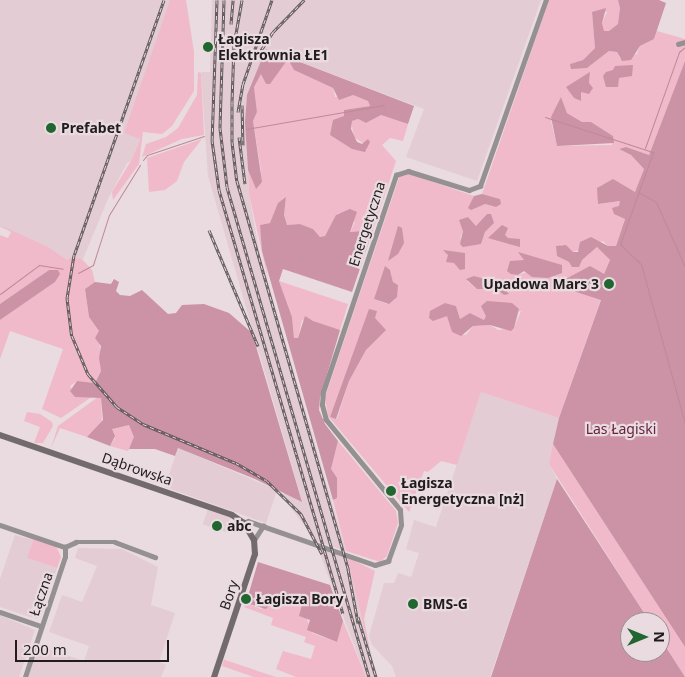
<!DOCTYPE html>
<html>
<head>
<meta charset="utf-8">
<style>
  body { margin:0 }
  #map { position:relative; width:685px; height:677px; overflow:hidden; background:#e9dbdf; font-family:"Noto Sans",sans-serif }
  div>[style] { position:absolute }
  [style*='--x'] { left:calc(var(--x)*1px); top:calc(var(--y)*1px); width:calc(var(--w)*1px); rotate:calc(var(--a)*1deg) }
  .built>* { inset:0; background:#e3ccd3; transform-origin:0 0 }
  .green>* { inset:0; background:#f0bacb }
  .forest>* { inset:0; background:#cb93a5 }
  .stream>* { height:1px; margin:-0.5px; padding:0 0.5px; transform-origin:0.5px; border-radius:0.5px; background:#c0889a }
  .street>* { height:4.5px; margin:-2.25px; padding:0 2.25px; transform-origin:2.25px; border-radius:2.25px; background:#959091 }
  .secondary>* { height:6px; margin:-3px; padding:0 3px; transform-origin:3px; border-radius:3px; background:#726a6c }
  .rail>* { height:3px; margin-top:-1.5px; transform-origin:0; background:repeating-linear-gradient(90deg,#e9dbdf 0 4px,#60595b 0 8px); box-sizing:border-box; border-block:1px solid #60595b }
  .dots>* { width:14px; height:14px; translate:-50% -50%; box-sizing:border-box; border:2px solid #e9dbdf; border-radius:50% }
  span { translate:-50% -50%; white-space:nowrap; text-align:center; line-height:1.15; -webkit-text-stroke:4.5px #e9dbdf; paint-order:stroke }
  .poi-label { font-size:14px; color:#211d1e; font-weight:700 }
  .left { translate:0 -50%; text-align:left }
  .right { translate:-100% -50%; text-align:right }
  .street-label { font-size:14px; color:#211d1e }
  .park-label { font-size:14px; color:#66223e }
  .north { position:absolute; left:620px; top:612px; width:50px; height:50px; box-sizing:border-box; background:#e9dbdf; border:1px solid #998f92; border-radius:50%; rotate:90deg; font-size:14px; font-weight:700; line-height:20px; text-align:center; color:#211d1e }
  .north::after { content:''; display:block; margin:auto; width:18px; height:22px; background:#216631; clip-path:polygon(50% 0,100% 100%,50% 72%,0 100%) }
  .scale { position:absolute; left:15px; top:640px; width:154px; height:22px; box-sizing:border-box; border:2px solid #211d1e; border-top:0; padding-left:6px; font-size:15px; line-height:18px; white-space:nowrap; color:#211d1e; -webkit-text-stroke:4px #e9dbdf; paint-order:stroke }
</style>
</head>
<body>
<div id="map">
  <div class="built">
    <div style="clip-path:polygon(0 0,171px 0,124px 133px,140px 138px,131px 161px,127px 163px,108px 199px,83px 259px,71px 257px,67px 260px,50px 248px,0 227px)"></div>
    <div style="clip-path:polygon(212px 0,541px 0,477px 181px,406px 157px,424px 109px,266px 49px,245px 123px,249px 194px,260px 255px,346px 551px,316px 541px,282px 496px,285px 492px,302px 501px,208px 176px,201px 72px,210px 72px)"></div>
    <div style="clip-path:polygon(481px 392px,559px 418px,549px 464px,557px 479px,490px 677px,396px 677px,392px 666px,372px 645px,369px 636px,384px 583px,394px 583px,398px 573px,411px 577px,419px 553px,406px 549px,414px 520px,436px 527px)"></div>
    <div style="clip-path:polygon(178px 448px,277px 490px,266px 523px,165px 487px)"></div>
    <div style="left:208px;top:509px;width:24px;height:16px;rotate:19deg"></div>
    <div style="clip-path:polygon(15px 535px,33px 540px,27px 558px,57px 568px,40px 617px,36px 619px,0 607px,0 579px)"></div>
    <div style="clip-path:polygon(317px 546px,347px 557px,377px 677px,366px 677px)"></div>
    <div style="clip-path:polygon(78px 548px,122px 549px,158px 567px,151px 605px,175px 613px,159px 662px,166px 665px,161px 677px,28px 677px,39px 646px,84px 661px,89px 646px,49px 632px,62px 595px,82px 602px,97px 566px,75px 558px)"></div>
    <div style="clip-path:polygon(0 615px,35px 630px,19px 677px,0 677px)"></div>
  </div>
  <div class="green">
    <div style="clip-path:polygon(170px 0,186px 0,194px 52px,194px 91px,172px 126px,162px 134px,143px 132px,139px 164px,113px 200px,112px 192px,131px 161px,140px 139px,124px 133px)"></div>
    <div style="clip-path:polygon(evenodd,549px 0,618px 0,620px 8px,618px 24px,609px 31px,604px 31px,602px 23px,607px 12px,592px 12px,595px 48px,583px 60px,570px 64px,587px 68px,609px 51px,617px 52px,620px 59px,637px 54px,640px 46px,654px 39px,657px 31px,685px 39px,685px 61px,649px 155px,626px 147px,619px 149px,631px 155px,644px 169px,635px 192px,601px 185px,598px 204px,620px 201px,625px 218px,616px 246px,608px 246px,603px 241px,573px 252px,561px 244px,563px 259px,569px 262px,582px 260px,597px 247px,610px 260px,604px 274px,564px 288px,601px 299px,559px 418px,481px 392px,457px 465px,441px 461px,428px 472px,424px 471px,409px 512px,328px 416px,325px 397px,400px 175px,409px 174px,474px 196px,469px 208px,485px 204px,496px 207px,500px 199px,482px 194px,549px 0,590px 73px,589px 83px,581px 92px,581px 101px,574px 98px,567px 87px,590px 73px,549px 0,561px 97px,567px 113px,582px 122px,591px 122px,613px 136px,612px 145px,557px 146px,551px 121px,561px 97px,549px 0,487px 214px,494px 223px,485px 232px,481px 244px,460px 239px,468px 217px,476px 226px,487px 214px,549px 0,529px 256px,552px 264px,559px 264px,532px 277px,527px 272px,518px 275px,507px 271px,529px 256px,549px 0,390px 270px,393px 282px,387px 304px,374px 299px,390px 270px,549px 0,474px 276px,498px 282px,508px 289px,504px 295px,496px 289px,477px 289px,467px 281px,474px 276px,549px 0,445px 303px,456px 306px,460px 319px,470px 313px,484px 320px,487px 316px,521px 311px,514px 328px,498px 330px,490px 325px,473px 326px,466px 335px,452px 332px,445px 303px,549px 0,385px 328px,366px 350px,349px 381px,337px 419px,330px 417px,349px 366px,385px 328px)"></div>
    <div style="clip-path:polygon(289px 58px,294px 70px,333px 88px,335px 97px,353px 95px,368px 101px,370px 106px,344px 110px,345px 116px,330px 135px,352px 149px,367px 150px,367px 146px,354px 137px,351px 121px,358px 119px,366px 123px,381px 115px,408px 124px,403px 141px,390px 138px,382px 145px,396px 161px,373px 230px,350px 232px,355px 222px,338px 213px,325px 236px,320px 237px,313px 229px,300px 224px,287px 225px,284px 215px,286px 197px,270px 223px,260px 225px,268px 279px,249px 194px,248px 170px,256px 189px,261px 170px,253px 121px,257px 112px,254px 87px,261px 73px,266px 84px)"></div>
    <div style="clip-path:polygon(198px 72px,201px 73px,204px 135px,182px 139px,142px 157px,146px 144px,166px 137px,178px 128px,197px 95px)"></div>
    <div style="clip-path:polygon(202px 139px,184px 162px,177px 181px,165px 190px,149px 192px,147px 158px)"></div>
    <div style="clip-path:polygon(0 225px,50px 248px,67px 260px,71px 257px,82px 259px,92px 270px,95px 282px,85px 289px,89px 317px,99px 331px,101px 371px,95px 383px,77px 381px,70px 386px,75px 397px,93px 396px,61px 418px,42px 409px,63px 349px,10px 331px,0 359px,0 320px,55px 282px,49px 270px,0 304px,0 235px,8px 238px,11px 232px)"></div>
    <div style="clip-path:polygon(279px 281px,348px 304px,340px 330px,302px 320px,298px 338px,294px 338px,292px 317px)"></div>
    <div style="clip-path:polygon(98px 397px,101px 397px,102px 426px,87px 437px,60px 428px,51px 448px,58px 426px)"></div>
    <div style="clip-path:polygon(27px 412px,40px 414px,52px 422px,53px 426px,43px 443px,34px 443px,40px 427px,24px 421px)"></div>
    <div style="clip-path:polygon(120px 425px,129px 425px,135px 437px,128px 451px,110px 446px,115px 438px,112px 429px)"></div>
    <div style="clip-path:polygon(338px 441px,396px 511px,398px 523px,387px 556px,380px 562px,346px 551px,333px 500px,337px 498px,331px 469px)"></div>
    <div style="clip-path:polygon(553px 444px,685px 647px,685px 677px,660px 638px,660px 622px,650px 622px,549px 464px)"></div>
    <div style="clip-path:polygon(16px 533px,56px 546px,61px 557px,57px 568px,27px 558px,33px 540px)"></div>
    <div style="clip-path:polygon(347px 557px,375px 571px,364px 619px,371px 656px)"></div>
    <div style="clip-path:polygon(293px 597px,302px 605px,312px 633px,337px 642px,343px 621px,366px 677px,296px 677px,276px 669px,283px 651px,311px 659px,315px 646px,304px 642px,306px 637px,271px 625px,273px 618px,244px 607px,246px 603px,261px 609px,276px 598px,287px 601px)"></div>
    <div style="clip-path:polygon(224px 659px,225px 660px,276px 677px,254px 677px,222px 666px)"></div>
  </div>
  <div class="forest">
    <div style="clip-path:polygon(618px 0,659px 0,666px 3px,654px 39px,640px 46px,631px 60px,622px 61px,617px 52px,609px 51px,587px 68px,571px 69px,570px 64px,583px 60px,595px 48px,592px 12px,606px 8px,602px 23px,604px 31px,609px 31px,618px 24px,620px 8px)"></div>
    <div style="clip-path:polygon(266px 49px,414px 106px,408px 124px,381px 115px,366px 123px,358px 119px,352px 121px,351px 129px,357px 142px,362px 144px,368px 139px,370px 142px,365px 152px,352px 149px,330px 135px,333px 120px,344px 116px,344px 110px,370px 106px,368px 101px,353px 95px,339px 100px,333px 88px,294px 70px,288px 59px,270px 84px,266px 84px,261px 74px,254px 87px,257px 112px,253px 121px,262px 182px,256px 189px,248px 170px,245px 123px,247px 95px)"></div>
    <div style="clip-path:polygon(685px 61px,685px 647px,553px 444px,559px 418px,601px 300px,564px 288px,562px 281px,590px 266px,604px 274px,610px 260px,597px 247px,582px 260px,579px 267px,572px 267px,569px 262px,557px 256px,556px 246px,566px 245px,573px 252px,578px 252px,580px 242px,591px 237px,608px 246px,616px 246px,625px 219px,614px 214px,612px 208px,619px 206px,620px 201px,598px 204px,597px 188px,613px 179px,635px 192px,644px 169px,631px 155px,619px 149px,626px 147px,649px 155px)"></div>
    <div style="clip-path:polygon(633px 65px,632px 76px,619px 78px,618px 87px,606px 87px,603px 76px,606px 72px,613px 70px,615px 66px)"></div>
    <div style="clip-path:polygon(590px 72px,589px 83px,593px 88px,589px 94px,581px 92px,581px 101px,574px 98px,566px 87px)"></div>
    <div style="clip-path:polygon(561px 97px,567px 113px,582px 122px,591px 122px,613px 136px,614px 143px,557px 146px,551px 117px)"></div>
    <div style="clip-path:polygon(482px 194px,500px 199px,501px 204px,496px 207px,485px 204px,471px 210px,468px 208px,474px 196px)"></div>
    <div style="clip-path:polygon(286px 197px,284px 215px,287px 225px,300px 224px,313px 229px,320px 237px,325px 236px,336px 215px,350px 209px,357px 212px,350px 232px,373px 230px,352px 292px,283px 269px,279px 281px,292px 317px,294px 338px,298px 338px,305px 316px,313px 321px,340px 330px,320px 398px,319px 410px,325px 424px,338px 441px,331px 469px,337px 478px,337px 498px,333px 500px,262px 251px,260px 225px,270px 223px,278px 203px)"></div>
    <div style="clip-path:polygon(487px 214px,491px 214px,494px 223px,485px 232px,481px 244px,463px 247px,460px 244px,463px 231px,459px 220px,468px 217px,476px 226px)"></div>
    <div style="clip-path:polygon(502px 225px,508px 228px,505px 235px,508px 238px,520px 239px,520px 247px,488px 238px)"></div>
    <div style="clip-path:polygon(398px 226px,402px 228px,404px 243px,398px 254px,388px 261px)"></div>
    <div style="clip-path:polygon(443px 250px,465px 253px,465px 269px,460px 270px,454px 263px,446px 262px,448px 255px)"></div>
    <div style="clip-path:polygon(518px 252px,562px 265px,562px 273px,548px 278px,532px 277px,524px 271px,518px 275px,511px 274px,507px 271px,510px 261px,524px 260px)"></div>
    <div style="clip-path:polygon(385px 266px,390px 270px,393px 282px,398px 285px,397px 297px,389px 304px,374px 299px)"></div>
    <div style="clip-path:polygon(49px 270px,58px 270px,60px 274px,55px 282px,0 320px,0 304px)"></div>
    <div style="clip-path:polygon(474px 276px,498px 282px,509px 294px,504px 295px,496px 289px,477px 289px,466px 279px)"></div>
    <div style="clip-path:polygon(114px 279px,119px 282px,116px 291px,120px 295px,130px 296px,142px 290px,168px 314px,176px 313px,182px 305px,204px 304px,229px 313px,252px 333px,302px 502px,255px 479px,178px 448px,175px 456px,155px 449px,129px 449px,134px 437px,129px 425px,112px 429px,115px 436px,110px 446px,87px 437px,103px 420px,101px 398px,75px 397px,70px 391px,77px 381px,95px 383px,101px 371px,99px 358px,101px 346px,95px 338px,99px 331px,89px 317px,85px 289px,95px 282px,111px 284px)"></div>
    <div style="clip-path:polygon(487px 301px,512px 303px,519px 309px,514px 328px,511px 331px,490px 325px,473px 326px,461px 336px,452px 332px,447px 316px,433px 321px,429px 318px,430px 311px,445px 303px,456px 306px,460px 319px,470px 313px,484px 320px,486px 316px,481px 306px)"></div>
    <div style="clip-path:polygon(369px 309px,377px 311px,375px 318px,386px 330px,366px 350px,349px 381px,336px 419px,330px 417px)"></div>
    <div style="clip-path:polygon(557px 479px,650px 622px,630px 622px,630px 652px,660px 652px,660px 638px,685px 677px,491px 677px)"></div>
    <div style="clip-path:polygon(258px 562px,330px 585px,343px 621px,337px 642px,307px 630px,310px 620px,299px 616px,302px 605px,293px 597px,287px 601px,276px 598px,266px 609px,246px 603px)"></div>
  </div>
  <div class="stream">
    <div style="--x:545;--y:117;--w:114;--a:18"></div>
    <div style="--x:653;--y:152;--w:98;--a:109.7"></div>
    <div style="--x:620;--y:244;--w:29;--a:44"></div>
    <div style="--x:641;--y:264;--w:166;--a:74.6"></div>
    <div style="--x:246;--y:129;--w:140;--a:-9.9"></div>
    <div style="--x:645;--y:148;--w:102;--a:-70.5"></div>
    <div style="--x:679;--y:52;--w:8;--a:-40"></div>
    <div style="--x:143;--y:160;--w:6;--a:-51"></div>
    <div style="--x:147;--y:155;--w:60;--a:-18.4"></div>
    <div style="--x:638;--y:192;--w:21;--a:29"></div>
    <div style="--x:656;--y:202;--w:71;--a:66"></div>
    <div style="--x:78;--y:273;--w:17;--a:-28"></div>
    <div style="--x:93;--y:265;--w:52;--a:-72.3"></div>
    <div style="--x:109;--y:215;--w:59;--a:-58.2"></div>
    <div style="--x:0;--y:294;--w:49;--a:-36.6"></div>
    <div style="--x:39;--y:265;--w:24;--a:9"></div>
  </div>
  <div class="street">
    <div style="--x:678;--y:44;--w:7;--a:-16"></div>
    <div style="--x:244;--y:523;--w:4;--a:-27"></div>
    <div style="--x:248;--y:521;--w:134;--a:19.1"></div>
    <div style="--x:375;--y:565;--w:14;--a:-17"></div>
    <div style="--x:388;--y:561;--w:38;--a:-70"></div>
    <div style="--x:401;--y:525;--w:15;--a:-94"></div>
    <div style="--x:400;--y:510;--w:117;--a:-129.4"></div>
    <div style="--x:326;--y:420;--w:16;--a:-105"></div>
    <div style="--x:322;--y:405;--w:13;--a:-86"></div>
    <div style="--x:323;--y:392;--w:229;--a:-71.4"></div>
    <div style="--x:396;--y:175;--w:13;--a:-18"></div>
    <div style="--x:408;--y:171;--w:64;--a:17.3"></div>
    <div style="--x:469;--y:190;--w:12;--a:-20"></div>
    <div style="--x:480;--y:186;--w:197;--a:-70.5"></div>
    <div style="--x:0;--y:525;--w:69;--a:18.7"></div>
    <div style="--x:65;--y:547;--w:12;--a:-24"></div>
    <div style="--x:76;--y:542;--w:39;--a:0"></div>
    <div style="--x:115;--y:542;--w:43;--a:20.6"></div>
    <div style="--x:254;--y:540;--w:17;--a:-57"></div>
    <div style="--x:0;--y:612;--w:43;--a:18.9"></div>
    <div style="--x:25;--y:677;--w:126;--a:-71.6"></div>
    <div style="--x:65;--y:557;--w:10;--a:-90"></div>
  </div>
  <div class="secondary">
    <div style="--x:0;--y:435;--w:245;--a:19"></div>
    <div style="--x:232;--y:515;--w:14;--a:34"></div>
    <div style="--x:244;--y:523;--w:20;--a:60"></div>
    <div style="--x:254;--y:540;--w:14;--a:86"></div>
    <div style="--x:255;--y:554;--w:130;--a:108.4"></div>
  </div>
  <div class="rail">
    <div style="--x:164;--y:0;--w:270;--a:109.4"></div>
    <div style="--x:74;--y:255;--w:44;--a:99.2"></div>
    <div style="--x:67;--y:298;--w:38;--a:83"></div>
    <div style="--x:72;--y:336;--w:41;--a:67.2"></div>
    <div style="--x:88;--y:374;--w:44;--a:48.7"></div>
    <div style="--x:117;--y:407;--w:31;--a:33"></div>
    <div style="--x:143;--y:424;--w:101;--a:22.8"></div>
    <div style="--x:236;--y:463;--w:34;--a:30"></div>
    <div style="--x:266;--y:480;--w:49;--a:44.2"></div>
    <div style="--x:301;--y:514;--w:45;--a:62.3"></div>
    <div style="--x:217;--y:0;--w:140;--a:92"></div>
    <div style="--x:212;--y:140;--w:50;--a:82"></div>
    <div style="--x:219;--y:190;--w:441;--a:73.7"></div>
    <div style="--x:224;--y:0;--w:128;--a:91.8"></div>
    <div style="--x:220;--y:128;--w:59;--a:83.2"></div>
    <div style="--x:227;--y:187;--w:510;--a:73.84"></div>
    <div style="--x:242;--y:0;--w:46;--a:100.1"></div>
    <div style="--x:234;--y:45;--w:58;--a:92"></div>
    <div style="--x:232;--y:103;--w:39;--a:90"></div>
    <div style="--x:232;--y:142;--w:39;--a:83"></div>
    <div style="--x:237;--y:181;--w:404;--a:74"></div>
    <div style="--x:348;--y:569;--w:55;--a:79.5"></div>
    <div style="--x:231;--y:24;--w:24;--a:-85"></div>
    <div style="--x:258;--y:55;--w:27;--a:-57"></div>
    <div style="--x:273;--y:32;--w:45;--a:-45.9"></div>
    <div style="--x:242;--y:105;--w:40;--a:88.6"></div>
    <div style="--x:238;--y:112;--w:28;--a:-80"></div>
    <div style="--x:243;--y:84;--w:89;--a:-71"></div>
    <div style="--x:239;--y:137;--w:47;--a:82.7"></div>
    <div style="--x:209;--y:230;--w:126;--a:67.1"></div>
    <div style="--x:358;--y:617;--w:63;--a:73.3"></div>
  </div>
  <div class="dots">
    <div style="left:208px;top:47px;background:#216631"></div>
    <div style="left:51px;top:128px;background:#216631"></div>
    <div style="left:609px;top:284px;background:#216631"></div>
    <div style="left:391px;top:491px;background:#216631"></div>
    <div style="left:217px;top:526px;background:#216631"></div>
    <div style="left:246px;top:599px;background:#216631"></div>
    <div style="left:413px;top:604px;background:#216631"></div>
  </div>
  <div class="poi-label">
    <span class="left" style="left:218px;top:47px">Łagisza<br>Elektrownia ŁE1</span>
    <span class="left" style="left:61px;top:128px">Prefabet</span>
    <span class="right" style="left:599px;top:284px">Upadowa Mars 3</span>
    <span class="left" style="left:401px;top:491px">Łagisza<br>Energetyczna [nż]</span>
    <span class="left" style="left:227px;top:526px">abc</span>
    <span class="left" style="left:256px;top:599px">Łagisza Bory</span>
    <span class="left" style="left:423px;top:604px">BMS-G</span>
  </div>
  <div class="street-label">
    <span style="left:367px;top:224px;rotate:-72deg">Energetyczna</span>
    <span style="left:137px;top:469px;rotate:19deg">Dąbrowska</span>
    <span style="left:41px;top:594px;rotate:-71deg">Łączna</span>
    <span style="left:229px;top:595px;rotate:-71deg">Bory</span>
  </div>
  <div class="park-label">
    <span style="left:621px;top:429px">Las Łagiski</span>
  </div>
  <div class="north">N</div>
  <div class="scale">200 m</div>
</div>
</body>
</html>
